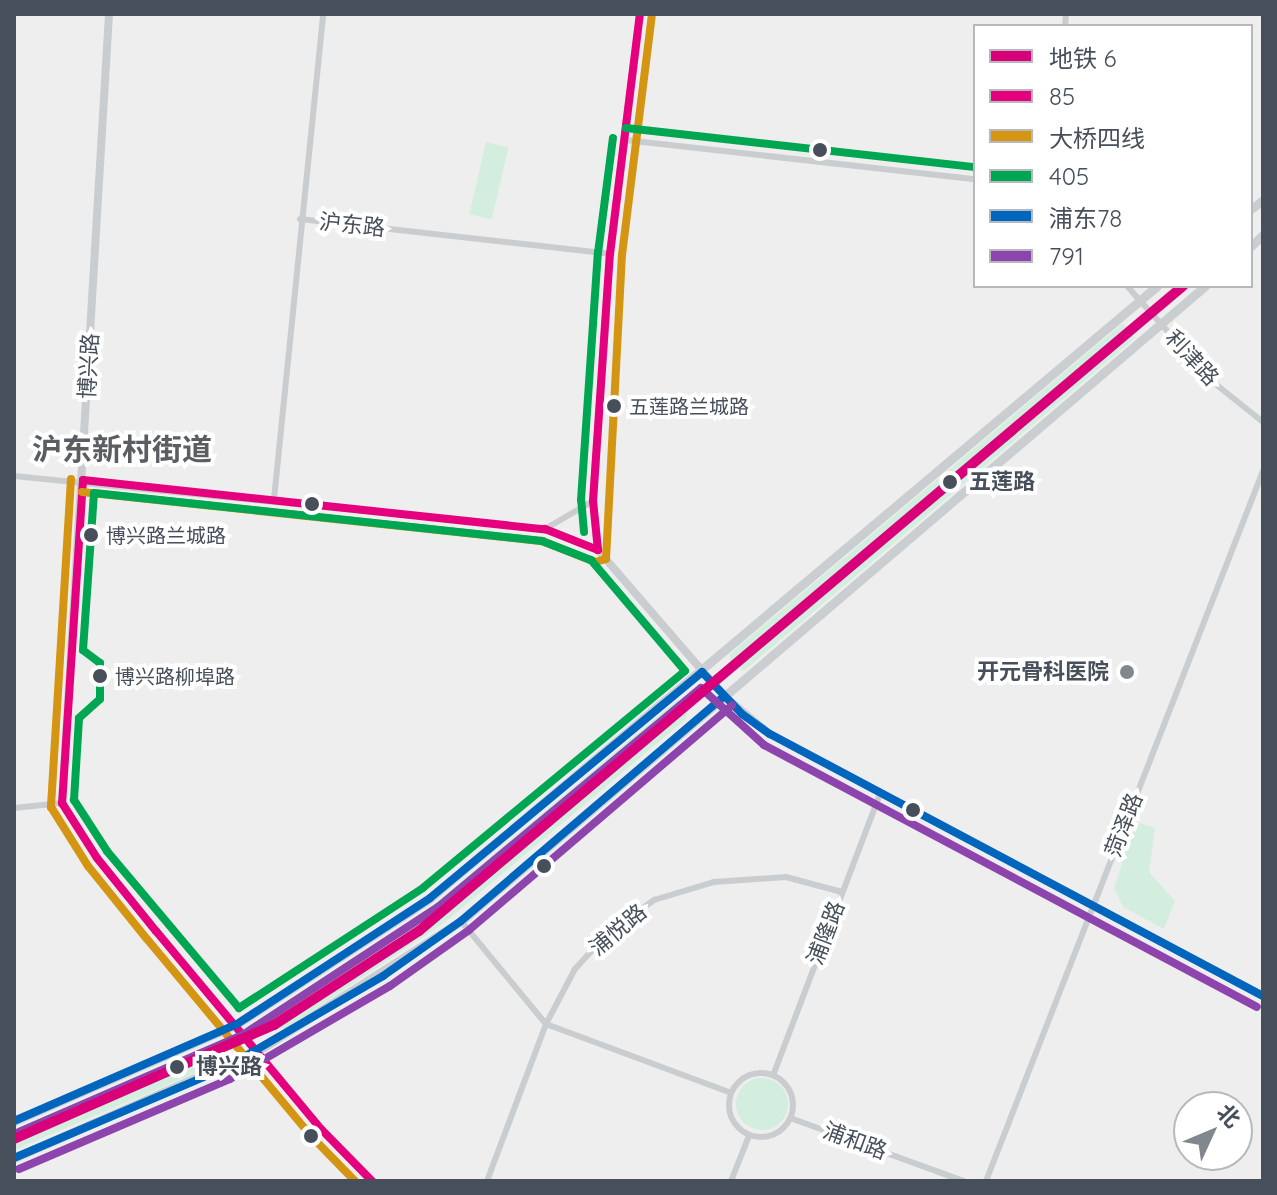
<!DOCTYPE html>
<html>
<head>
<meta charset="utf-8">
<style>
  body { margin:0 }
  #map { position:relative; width:1277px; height:1195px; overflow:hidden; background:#efeeee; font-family:Quicksand,"Noto Sans SC",sans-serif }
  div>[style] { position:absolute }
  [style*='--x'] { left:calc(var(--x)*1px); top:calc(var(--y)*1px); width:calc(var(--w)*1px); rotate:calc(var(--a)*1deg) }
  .green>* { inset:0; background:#d3eddf; transform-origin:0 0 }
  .round { border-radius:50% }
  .minor>* { height:6px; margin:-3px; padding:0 3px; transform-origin:3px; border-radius:3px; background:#cacdcf }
  .minor>.ring { margin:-3px; padding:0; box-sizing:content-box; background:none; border:6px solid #cacdcf; border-radius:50% }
  .tertiary>* { height:8px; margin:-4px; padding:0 4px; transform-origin:4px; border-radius:4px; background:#cacdcf }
  .secondary>* { height:9px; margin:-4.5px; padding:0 4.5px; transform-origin:4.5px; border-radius:4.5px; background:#cbced1 }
  .bus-1>* { height:8px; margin:-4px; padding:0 4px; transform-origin:4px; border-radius:4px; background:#e5007d }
  .bus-2>* { height:8px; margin:-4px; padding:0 4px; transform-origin:4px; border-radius:4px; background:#d49512 }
  .bus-3>* { height:8px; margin:-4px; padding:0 4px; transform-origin:4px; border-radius:4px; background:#00a651 }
  .bus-4>* { height:8px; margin:-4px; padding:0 4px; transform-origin:4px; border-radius:4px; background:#0065bd }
  .bus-5>* { height:8px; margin:-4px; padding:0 4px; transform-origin:4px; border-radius:4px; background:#8e44ad }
  .metro-1>* { height:10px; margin:-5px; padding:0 5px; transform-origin:5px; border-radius:5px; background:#d9017a }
  .dots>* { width:22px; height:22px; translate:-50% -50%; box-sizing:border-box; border:4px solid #fff; border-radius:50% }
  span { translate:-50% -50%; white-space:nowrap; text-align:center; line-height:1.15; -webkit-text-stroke:8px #fff; paint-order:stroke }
  .bus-label { font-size:20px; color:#464f5a }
  .left { translate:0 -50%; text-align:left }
  .street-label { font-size:22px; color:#464f5a }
  .stop-label { font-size:22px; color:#464f5a; font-weight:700 }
  .poi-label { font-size:22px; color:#464f5a; font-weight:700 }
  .right { translate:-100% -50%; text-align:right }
  .district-label { font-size:30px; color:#5a5d62; font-weight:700 }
  .frame { position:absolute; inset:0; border:16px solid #464f5a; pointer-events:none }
  .legend { position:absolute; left:973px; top:24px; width:280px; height:264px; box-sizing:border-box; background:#fff; border:2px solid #b5b9bd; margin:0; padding:10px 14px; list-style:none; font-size:24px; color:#464f5a }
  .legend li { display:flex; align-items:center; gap:16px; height:40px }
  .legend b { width:40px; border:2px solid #b5b9bd }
  .north { position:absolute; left:1173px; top:1091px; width:80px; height:80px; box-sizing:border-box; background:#fff; border:2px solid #b5b9bd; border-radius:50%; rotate:46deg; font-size:22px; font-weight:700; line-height:32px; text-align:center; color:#464f5a }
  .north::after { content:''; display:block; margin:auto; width:28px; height:36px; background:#81878e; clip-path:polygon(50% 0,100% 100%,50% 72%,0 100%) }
</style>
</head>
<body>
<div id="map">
  <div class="green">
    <div style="left:486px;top:142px;width:23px;height:74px;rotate:13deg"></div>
    <div style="clip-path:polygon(1123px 323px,1135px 338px,744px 671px,730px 662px,730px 654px)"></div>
    <div style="clip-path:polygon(677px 700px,688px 709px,686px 719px,444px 923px,285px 1029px,274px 1027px,270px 1021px,279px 1008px,424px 913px)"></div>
    <div style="clip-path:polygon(1136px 822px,1155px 828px,1149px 872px,1175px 901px,1164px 929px,1123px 907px,1114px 888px)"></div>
    <div style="clip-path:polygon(195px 1052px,202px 1056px,200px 1071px,14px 1150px,14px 1130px)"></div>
    <div class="round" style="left:736px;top:1078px;width:52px;height:52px"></div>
  </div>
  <div class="minor">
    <div style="--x:1065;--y:26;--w:12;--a:-85"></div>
    <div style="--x:625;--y:140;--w:352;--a:6.4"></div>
    <div style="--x:300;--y:219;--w:312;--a:6.4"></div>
    <div style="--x:1127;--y:286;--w:129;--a:48.1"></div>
    <div style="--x:1213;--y:382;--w:64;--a:38.7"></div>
    <div style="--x:14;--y:476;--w:534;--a:5.7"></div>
    <div style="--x:545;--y:529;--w:57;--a:21.6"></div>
    <div style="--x:274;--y:499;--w:487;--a:-84.2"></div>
    <div style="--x:545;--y:529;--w:56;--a:-30.3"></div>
    <div style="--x:14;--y:808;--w:48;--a:-5.9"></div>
    <div style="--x:461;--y:921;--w:134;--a:50.5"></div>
    <div style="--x:546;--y:1024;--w:195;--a:20.4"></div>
    <div style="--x:774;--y:1073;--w:298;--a:-69.2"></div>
    <div class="ring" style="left:729px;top:1073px;width:58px;height:58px"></div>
    <div style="--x:793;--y:1119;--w:181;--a:20"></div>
    <div style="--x:487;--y:1181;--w:168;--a:-69.4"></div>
    <div style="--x:546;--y:1024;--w:62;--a:-62.2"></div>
    <div style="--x:575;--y:969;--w:49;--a:-47.5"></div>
    <div style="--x:608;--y:933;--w:57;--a:-35.7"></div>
    <div style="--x:654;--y:900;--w:63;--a:-16.7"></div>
    <div style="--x:714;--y:882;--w:72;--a:-4"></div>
    <div style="--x:786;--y:877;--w:58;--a:15"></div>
    <div style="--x:731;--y:1181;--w:48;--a:-68.2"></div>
    <div style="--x:986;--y:1181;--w:762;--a:-68.69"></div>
  </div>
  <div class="tertiary">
    <div style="--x:109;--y:14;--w:790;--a:93.41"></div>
    <div style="--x:62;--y:803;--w:65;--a:57.5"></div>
    <div style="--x:97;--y:858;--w:94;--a:51.1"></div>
    <div style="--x:156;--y:931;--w:258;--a:50.2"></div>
    <div style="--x:321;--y:1129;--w:73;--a:45.6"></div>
    <div style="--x:640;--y:14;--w:242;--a:97.1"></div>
    <div style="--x:610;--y:254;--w:248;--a:93.9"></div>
    <div style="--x:593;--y:501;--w:49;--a:84.2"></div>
    <div style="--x:598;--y:550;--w:193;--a:49.2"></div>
    <div style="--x:724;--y:696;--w:60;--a:39.6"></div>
    <div style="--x:770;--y:734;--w:558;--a:27.99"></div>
  </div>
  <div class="secondary">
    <div style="--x:1251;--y:209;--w:15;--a:-37"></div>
    <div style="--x:1251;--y:246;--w:16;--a:-43"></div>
    <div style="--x:14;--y:1121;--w:243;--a:-23.5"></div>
    <div style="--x:237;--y:1024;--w:230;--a:-33.1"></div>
    <div style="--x:430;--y:898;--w:950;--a:-40.09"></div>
    <div style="--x:14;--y:1158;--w:268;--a:-23.8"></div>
    <div style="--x:259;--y:1050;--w:240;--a:-32.6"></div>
    <div style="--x:461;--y:921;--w:978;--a:-40.48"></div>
  </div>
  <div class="bus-1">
    <div style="--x:83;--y:480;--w:465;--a:6.1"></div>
    <div style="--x:545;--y:529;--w:57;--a:21.6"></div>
    <div style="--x:598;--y:550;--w:49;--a:-95.8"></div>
    <div style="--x:593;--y:501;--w:248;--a:-86.1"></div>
    <div style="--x:610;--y:254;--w:242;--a:-82.9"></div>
    <div style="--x:83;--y:480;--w:324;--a:93.7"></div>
    <div style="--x:62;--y:803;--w:65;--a:57.5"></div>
    <div style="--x:97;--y:858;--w:94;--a:51.1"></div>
    <div style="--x:156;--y:931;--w:258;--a:50.2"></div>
    <div style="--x:321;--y:1129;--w:73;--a:45.6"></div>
  </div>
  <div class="bus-2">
    <div style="--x:71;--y:479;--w:329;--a:93.5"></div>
    <div style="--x:51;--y:807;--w:70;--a:57.9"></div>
    <div style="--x:88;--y:866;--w:94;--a:51.1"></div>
    <div style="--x:147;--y:939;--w:258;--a:50.2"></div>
    <div style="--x:312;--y:1137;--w:62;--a:45.7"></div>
    <div style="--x:82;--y:492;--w:463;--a:6.1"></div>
    <div style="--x:542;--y:541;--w:57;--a:21.6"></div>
    <div style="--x:595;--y:562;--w:11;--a:-15"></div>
    <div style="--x:606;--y:559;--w:304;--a:-87"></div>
    <div style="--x:622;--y:255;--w:242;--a:-82.9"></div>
  </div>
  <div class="bus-3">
    <div style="--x:626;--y:128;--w:351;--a:6.4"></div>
    <div style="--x:94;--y:493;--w:451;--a:6.1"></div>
    <div style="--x:542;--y:541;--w:53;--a:21.2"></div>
    <div style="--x:591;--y:560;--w:145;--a:49.7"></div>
    <div style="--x:685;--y:671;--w:340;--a:140.4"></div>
    <div style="--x:423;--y:888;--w:220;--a:146.9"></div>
    <div style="--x:239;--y:1008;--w:205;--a:-130.1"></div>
    <div style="--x:107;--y:851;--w:61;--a:-122.9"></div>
    <div style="--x:74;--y:800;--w:82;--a:-86.5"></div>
    <div style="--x:79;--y:718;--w:28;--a:-42"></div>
    <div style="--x:100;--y:699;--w:36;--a:-90"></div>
    <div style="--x:100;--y:663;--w:21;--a:-143"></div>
    <div style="--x:83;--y:650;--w:157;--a:-86"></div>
    <div style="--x:584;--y:532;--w:32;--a:-95"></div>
    <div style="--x:581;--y:500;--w:248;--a:-86.1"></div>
    <div style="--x:598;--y:253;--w:116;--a:-82.6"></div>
  </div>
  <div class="bus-4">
    <div style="--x:14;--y:1121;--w:243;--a:-23.5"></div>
    <div style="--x:237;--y:1024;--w:230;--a:-33.1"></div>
    <div style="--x:430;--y:898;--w:354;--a:-39.7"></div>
    <div style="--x:702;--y:672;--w:58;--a:46.4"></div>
    <div style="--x:742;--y:714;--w:34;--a:36"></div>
    <div style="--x:770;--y:734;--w:558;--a:27.99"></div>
    <div style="--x:14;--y:1158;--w:229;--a:-23.1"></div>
    <div style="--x:225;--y:1068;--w:183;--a:-30.2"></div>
    <div style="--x:383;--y:976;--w:95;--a:-35.2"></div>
    <div style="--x:461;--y:921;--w:346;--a:-40.5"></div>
  </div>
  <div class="bus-5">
    <div style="--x:19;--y:1132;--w:245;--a:-23.5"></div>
    <div style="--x:244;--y:1034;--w:232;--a:-33.2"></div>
    <div style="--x:438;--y:907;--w:342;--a:-39.8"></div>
    <div style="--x:701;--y:688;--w:85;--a:42.1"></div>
    <div style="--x:764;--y:745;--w:558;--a:27.99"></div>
    <div style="--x:19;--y:1169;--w:229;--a:-23.1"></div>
    <div style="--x:230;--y:1079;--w:185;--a:-30.2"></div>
    <div style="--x:390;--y:986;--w:97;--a:-35.3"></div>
    <div style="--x:469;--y:930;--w:346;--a:-40.5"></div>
  </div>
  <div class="metro-1">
    <div style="--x:14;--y:1139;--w:284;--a:-23.7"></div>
    <div style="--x:274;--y:1025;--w:173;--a:-33"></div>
    <div style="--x:419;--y:931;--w:1000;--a:-40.17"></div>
  </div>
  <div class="dots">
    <div style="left:820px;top:150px;background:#464f5a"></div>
    <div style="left:614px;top:406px;background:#464f5a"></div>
    <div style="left:950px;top:482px;background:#464f5a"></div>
    <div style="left:312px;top:504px;background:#464f5a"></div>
    <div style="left:91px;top:535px;background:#464f5a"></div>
    <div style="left:1127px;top:672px;background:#81878e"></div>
    <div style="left:100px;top:676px;background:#464f5a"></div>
    <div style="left:913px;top:810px;background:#464f5a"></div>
    <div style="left:544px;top:866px;background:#464f5a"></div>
    <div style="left:177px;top:1067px;background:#464f5a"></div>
    <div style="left:311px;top:1136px;background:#464f5a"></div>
  </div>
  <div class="bus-label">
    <span class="left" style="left:629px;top:406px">五莲路兰城路</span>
    <span class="left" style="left:106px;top:535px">博兴路兰城路</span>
    <span class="left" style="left:115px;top:676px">博兴路柳埠路</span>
  </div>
  <div class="street-label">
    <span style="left:352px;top:225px;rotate:6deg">沪东路</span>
    <span style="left:1192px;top:358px;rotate:47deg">利津路</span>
    <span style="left:89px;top:366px;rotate:-87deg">博兴路</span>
    <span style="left:1124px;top:825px;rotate:-69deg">菏泽路</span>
    <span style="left:618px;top:930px;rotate:-40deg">浦悦路</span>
    <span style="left:826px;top:933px;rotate:-69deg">浦隆路</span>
    <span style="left:855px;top:1141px;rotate:20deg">浦和路</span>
  </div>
  <div class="stop-label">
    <span class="left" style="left:969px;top:482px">五莲路</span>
    <span class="left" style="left:196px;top:1067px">博兴路</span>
  </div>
  <div class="poi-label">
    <span class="right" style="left:1109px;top:672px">开元骨科医院</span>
  </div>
  <div class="district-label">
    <span style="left:122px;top:449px">沪东新村街道</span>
  </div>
  <div class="frame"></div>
  <ul class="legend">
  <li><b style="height:10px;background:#d9017a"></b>地铁 6</li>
  <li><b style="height:10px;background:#e5007d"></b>85</li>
  <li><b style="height:10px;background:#d49512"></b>大桥四线</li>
  <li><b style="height:10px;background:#00a651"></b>405</li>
  <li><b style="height:10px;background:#0065bd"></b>浦东78</li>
  <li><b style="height:10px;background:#8e44ad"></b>791</li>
  </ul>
  <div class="north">北</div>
</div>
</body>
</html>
